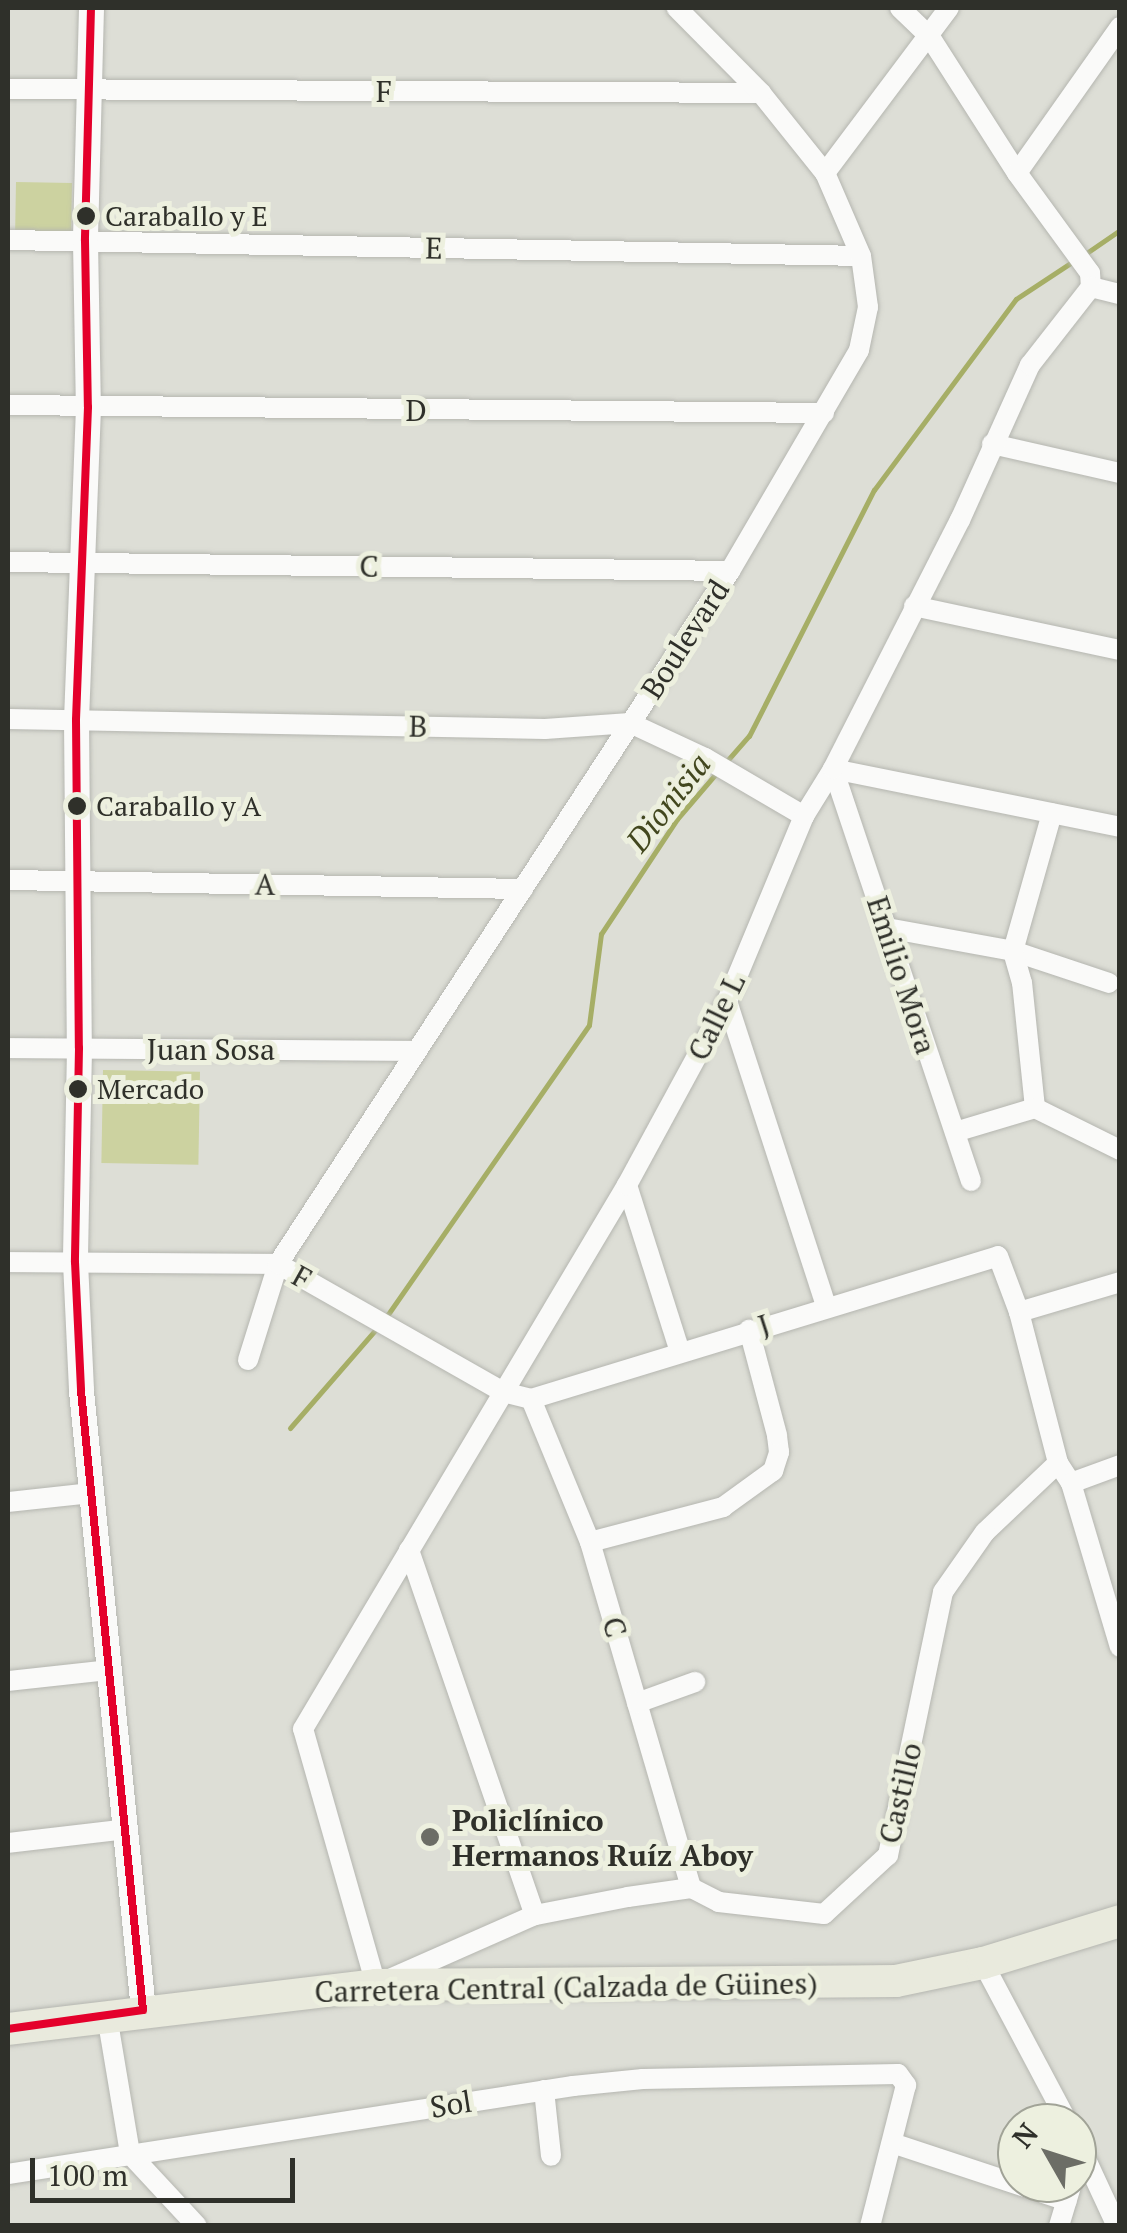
<!DOCTYPE html>
<html>
<head>
<meta charset="utf-8">
<style>
  body { margin:0 }
  #map { position:relative; width:1127px; height:2233px; overflow:hidden; background:#ddded6; font-family:"PT Serif",serif }
  div>[style] { position:absolute }
  [style*='--x'] { left:calc(var(--x)*1px); top:calc(var(--y)*1px); width:calc(var(--w)*1px); rotate:calc(var(--a)*1deg) }
  .green>* { inset:0; background:#ccd2a0; transform-origin:0 0 }
  .stream>* { height:5px; margin:-2.5px; padding:0 2.5px; transform-origin:2.5px; border-radius:2.5px; background:#a6ae66 }
  .roads { filter:drop-shadow(0 0 2px #b5b6b0) drop-shadow(0 0 2px #b5b6b0) }
  .minor>* { height:20px; margin:-10px; padding:0 10px; transform-origin:10px; border-radius:10px; background:#fafaf9 }
  .tertiary>* { height:25px; margin:-12.5px; padding:0 12.5px; transform-origin:12.5px; border-radius:12.5px; background:#fafaf9 }
  .primary>* { height:32px; margin:-16px; padding:0 16px; transform-origin:16px; border-radius:16px; background:#e9eadd }
  .bus-1>* { height:8px; margin:-4px; padding:0 4px; transform-origin:4px; border-radius:4px; background:#e4002b }
  .dots>* { width:28px; height:28px; translate:-50% -50%; box-sizing:border-box; border:5px solid #edf0df; border-radius:50% }
  span { translate:-50% -50%; white-space:nowrap; text-align:center; line-height:1.15; -webkit-text-stroke:10px #edf0df; paint-order:stroke }
  .bus-label { font-size:28px; color:#2f302a }
  .left { translate:0 -50%; text-align:left }
  .street-label { font-size:30px; color:#2f302a }
  .poi-label { font-size:30px; color:#2f302a; font-weight:700 }
  .water-label { font-size:32px; color:#42471e; font-style:italic }
  .frame { position:absolute; inset:0; border:10px solid #2f302a; pointer-events:none }
  .north { position:absolute; left:997px; top:2103px; width:100px; height:100px; box-sizing:border-box; background:#edf0df; border:2px solid #a1a397; border-radius:50%; rotate:309deg; font-size:28px; font-weight:700; line-height:40px; text-align:center; color:#2f302a }
  .north::after { content:''; display:block; margin:auto; width:35px; height:45px; background:#6c6d66; clip-path:polygon(50% 0,100% 100%,50% 72%,0 100%) }
  .scale { position:absolute; left:30px; top:2158px; width:265px; height:45px; box-sizing:border-box; border:5px solid #2f302a; border-top:0; padding-left:12px; font-size:30px; line-height:35px; white-space:nowrap; color:#2f302a; -webkit-text-stroke:8px #edf0df; paint-order:stroke }
</style>
</head>
<body>
<div id="map">
  <div class="green">
    <div style="left:16px;top:182px;width:56px;height:51px;rotate:1deg"></div>
    <div style="left:103px;top:1070px;width:97px;height:93px;rotate:1deg"></div>
  </div>
  <div class="stream">
    <div style="--x:1085;--y:254;--w:42;--a:-34.4"></div>
    <div style="--x:726;--y:762;--w:35;--a:-49"></div>
    <div style="--x:749;--y:736;--w:276;--a:-63.1"></div>
    <div style="--x:874;--y:490;--w:238;--a:-53.4"></div>
    <div style="--x:1016;--y:299;--w:71;--a:-33.5"></div>
    <div style="--x:384;--y:1320;--w:359;--a:-55.2"></div>
    <div style="--x:589;--y:1025;--w:92;--a:-82.5"></div>
    <div style="--x:601;--y:934;--w:138;--a:-56.5"></div>
    <div style="--x:677;--y:819;--w:65;--a:-49.4"></div>
    <div style="--x:290;--y:1428;--w:133;--a:-49"></div>
  </div>
  <div class="roads">
    <div class="minor">
      <div style="--x:900;--y:8;--w:42;--a:44"></div>
      <div style="--x:930;--y:37;--w:161;--a:57.4"></div>
      <div style="--x:1017;--y:173;--w:124;--a:53.9"></div>
      <div style="--x:1090;--y:273;--w:14;--a:86"></div>
      <div style="--x:8;--y:89;--w:753;--a:0.3"></div>
      <div style="--x:825;--y:173;--w:206;--a:-53.1"></div>
      <div style="--x:1017;--y:173;--w:179;--a:-54.8"></div>
      <div style="--x:8;--y:240;--w:853;--a:1.07"></div>
      <div style="--x:1091;--y:287;--w:30;--a:14"></div>
      <div style="--x:8;--y:405;--w:816;--a:0.56"></div>
      <div style="--x:992;--y:444;--w:131;--a:12.8"></div>
      <div style="--x:8;--y:562;--w:722;--a:0.71"></div>
      <div style="--x:914;--y:606;--w:211;--a:12.1"></div>
      <div style="--x:8;--y:719;--w:537;--a:1.07"></div>
      <div style="--x:545;--y:729;--w:85;--a:-4"></div>
      <div style="--x:630;--y:723;--w:83;--a:25"></div>
      <div style="--x:705;--y:758;--w:115;--a:30.4"></div>
      <div style="--x:8;--y:880;--w:515;--a:1"></div>
      <div style="--x:887;--y:928;--w:128;--a:10.3"></div>
      <div style="--x:1013;--y:951;--w:101;--a:18.4"></div>
      <div style="--x:727;--y:1001;--w:320;--a:72"></div>
      <div style="--x:8;--y:1048;--w:407;--a:0.4"></div>
      <div style="--x:1035;--y:1108;--w:126;--a:-95.9"></div>
      <div style="--x:1022;--y:983;--w:33;--a:-106"></div>
      <div style="--x:1013;--y:951;--w:143;--a:-74.2"></div>
      <div style="--x:955;--y:1132;--w:84;--a:-16.7"></div>
      <div style="--x:1035;--y:1108;--w:95;--a:26.3"></div>
      <div style="--x:971;--y:1181;--w:434;--a:-108.5"></div>
      <div style="--x:833;--y:769;--w:293;--a:11.4"></div>
      <div style="--x:627;--y:1185;--w:175;--a:72.4"></div>
      <div style="--x:8;--y:1262;--w:270;--a:0.4"></div>
      <div style="--x:278;--y:1264;--w:259;--a:29.6"></div>
      <div style="--x:503;--y:1392;--w:29;--a:14"></div>
      <div style="--x:531;--y:1399;--w:155;--a:67.6"></div>
      <div style="--x:590;--y:1542;--w:360;--a:73.7"></div>
      <div style="--x:1019;--y:1312;--w:105;--a:-16.5"></div>
      <div style="--x:248;--y:1360;--w:101;--a:-72.6"></div>
      <div style="--x:278;--y:1264;--w:827;--a:-56.89"></div>
      <div style="--x:730;--y:571;--w:256;--a:-59.7"></div>
      <div style="--x:859;--y:350;--w:44;--a:-78.2"></div>
      <div style="--x:868;--y:307;--w:51;--a:-97.8"></div>
      <div style="--x:861;--y:256;--w:90;--a:-113.4"></div>
      <div style="--x:825;--y:173;--w:102;--a:-128.7"></div>
      <div style="--x:761;--y:93;--w:120;--a:-134.7"></div>
      <div style="--x:531;--y:1399;--w:488;--a:-17"></div>
      <div style="--x:998;--y:1256;--w:60;--a:69.4"></div>
      <div style="--x:1019;--y:1312;--w:156;--a:75.5"></div>
      <div style="--x:1058;--y:1463;--w:24;--a:57"></div>
      <div style="--x:1071;--y:1483;--w:171;--a:73.4"></div>
      <div style="--x:1058;--y:1463;--w:100;--a:136.6"></div>
      <div style="--x:985;--y:1532;--w:73;--a:125"></div>
      <div style="--x:943;--y:1592;--w:269;--a:101.8"></div>
      <div style="--x:888;--y:1855;--w:87;--a:137.3"></div>
      <div style="--x:824;--y:1914;--w:106;--a:-173.5"></div>
      <div style="--x:719;--y:1902;--w:31;--a:-153"></div>
      <div style="--x:691;--y:1888;--w:64;--a:171.9"></div>
      <div style="--x:628;--y:1897;--w:95;--a:169"></div>
      <div style="--x:535;--y:1915;--w:174;--a:156.2"></div>
      <div style="--x:376;--y:1985;--w:266;--a:-105.9"></div>
      <div style="--x:303;--y:1729;--w:633;--a:-59.22"></div>
      <div style="--x:627;--y:1185;--w:209;--a:-61.5"></div>
      <div style="--x:727;--y:1001;--w:200;--a:-67.4"></div>
      <div style="--x:804;--y:816;--w:55;--a:-58.3"></div>
      <div style="--x:833;--y:769;--w:280;--a:-63"></div>
      <div style="--x:960;--y:520;--w:170;--a:-65.7"></div>
      <div style="--x:1030;--y:365;--w:99;--a:-52"></div>
      <div style="--x:1071;--y:1483;--w:52;--a:-20.2"></div>
      <div style="--x:8;--y:1502;--w:83;--a:-6.2"></div>
      <div style="--x:590;--y:1542;--w:138;--a:-14.7"></div>
      <div style="--x:723;--y:1507;--w:62;--a:-35.8"></div>
      <div style="--x:773;--y:1471;--w:20;--a:-72"></div>
      <div style="--x:779;--y:1452;--w:17;--a:-97"></div>
      <div style="--x:777;--y:1435;--w:109;--a:-104.9"></div>
      <div style="--x:409;--y:1550;--w:386;--a:71"></div>
      <div style="--x:8;--y:1681;--w:102;--a:-6.2"></div>
      <div style="--x:637;--y:1703;--w:62;--a:-19.9"></div>
      <div style="--x:8;--y:1843;--w:120;--a:-6.7"></div>
      <div style="--x:983;--y:1963;--w:181;--a:62"></div>
      <div style="--x:107;--y:2016;--w:140;--a:80.5"></div>
      <div style="--x:130;--y:2154;--w:98;--a:47.1"></div>
      <div style="--x:544;--y:2090;--w:66;--a:83.9"></div>
      <div style="--x:1077;--y:2140;--w:95;--a:65.1"></div>
      <div style="--x:892;--y:2143;--w:184;--a:18.3"></div>
      <div style="--x:8;--y:2174;--w:572;--a:-8.85"></div>
      <div style="--x:573;--y:2086;--w:70;--a:-5.7"></div>
      <div style="--x:643;--y:2079;--w:255;--a:-1.1"></div>
      <div style="--x:898;--y:2074;--w:14;--a:54"></div>
      <div style="--x:906;--y:2085;--w:146;--a:104.3"></div>
      <div style="--x:1059;--y:2226;--w:45;--a:-73.2"></div>
    </div>
    <div class="tertiary">
      <div style="--x:91;--y:8;--w:233;--a:91.5"></div>
      <div style="--x:85;--y:241;--w:166;--a:89"></div>
      <div style="--x:88;--y:407;--w:313;--a:92.2"></div>
      <div style="--x:76;--y:720;--w:328;--a:89.5"></div>
      <div style="--x:79;--y:1048;--w:214;--a:91.1"></div>
      <div style="--x:75;--y:1262;--w:129;--a:87.3"></div>
      <div style="--x:81;--y:1391;--w:622;--a:84.28"></div>
    </div>
    <div class="primary">
      <div style="--x:8;--y:2029;--w:371;--a:-6.8"></div>
      <div style="--x:376;--y:1985;--w:520;--a:-0.44"></div>
      <div style="--x:896;--y:1981;--w:89;--a:-11.7"></div>
      <div style="--x:983;--y:1963;--w:143;--a:-17"></div>
    </div>
  </div>
  <div class="bus-1">
    <div style="--x:91;--y:8;--w:233;--a:91.5"></div>
    <div style="--x:85;--y:241;--w:166;--a:89"></div>
    <div style="--x:88;--y:407;--w:313;--a:92.2"></div>
    <div style="--x:76;--y:720;--w:328;--a:89.5"></div>
    <div style="--x:79;--y:1048;--w:214;--a:91.1"></div>
    <div style="--x:75;--y:1262;--w:129;--a:87.3"></div>
    <div style="--x:81;--y:1391;--w:622;--a:84.28"></div>
    <div style="--x:8;--y:2029;--w:136;--a:-8"></div>
  </div>
  <div class="dots">
    <div style="left:86px;top:216px;background:#2f302a"></div>
    <div style="left:77px;top:806px;background:#2f302a"></div>
    <div style="left:78px;top:1089px;background:#2f302a"></div>
    <div style="left:430px;top:1837px;background:#6c6d66"></div>
  </div>
  <div class="bus-label">
    <span class="left" style="left:105px;top:216px">Caraballo y E</span>
    <span class="left" style="left:96px;top:806px">Caraballo y A</span>
    <span class="left" style="left:97px;top:1089px">Mercado</span>
  </div>
  <div class="street-label">
    <span style="left:384px;top:91px">F</span>
    <span style="left:434px;top:248px;rotate:1deg">E</span>
    <span style="left:416px;top:410px">D</span>
    <span style="left:369px;top:566px;rotate:1deg">C</span>
    <span style="left:685px;top:639px;rotate:-57deg">Boulevard</span>
    <span style="left:418px;top:726px;rotate:1deg">B</span>
    <span style="left:265px;top:884px;rotate:1deg">A</span>
    <span style="left:902px;top:975px;rotate:72deg">Emilio Mora</span>
    <span style="left:716px;top:1017px;rotate:-64deg">Calle L</span>
    <span style="left:211px;top:1049px">Juan Sosa</span>
    <span style="left:302px;top:1277px;rotate:29deg">F</span>
    <span style="left:764px;top:1325px;rotate:-18deg">J</span>
    <span style="left:615px;top:1627px;rotate:74deg">C</span>
    <span style="left:900px;top:1793px;rotate:-77deg">Castillo</span>
    <span style="left:566px;top:1987px;rotate:-1deg">Carretera Central (Calzada de Güines)</span>
    <span style="left:451px;top:2104px;rotate:-9deg">Sol</span>
  </div>
  <div class="poi-label">
    <span class="left" style="left:452px;top:1837px">Policlínico<br>Hermanos Ruíz Aboy</span>
  </div>
  <div class="water-label">
    <span style="left:668px;top:802px;rotate:-52deg">Dionisia</span>
  </div>
  <div class="frame"></div>
  <div class="north">N</div>
  <div class="scale">100 m</div>
</div>
</body>
</html>
